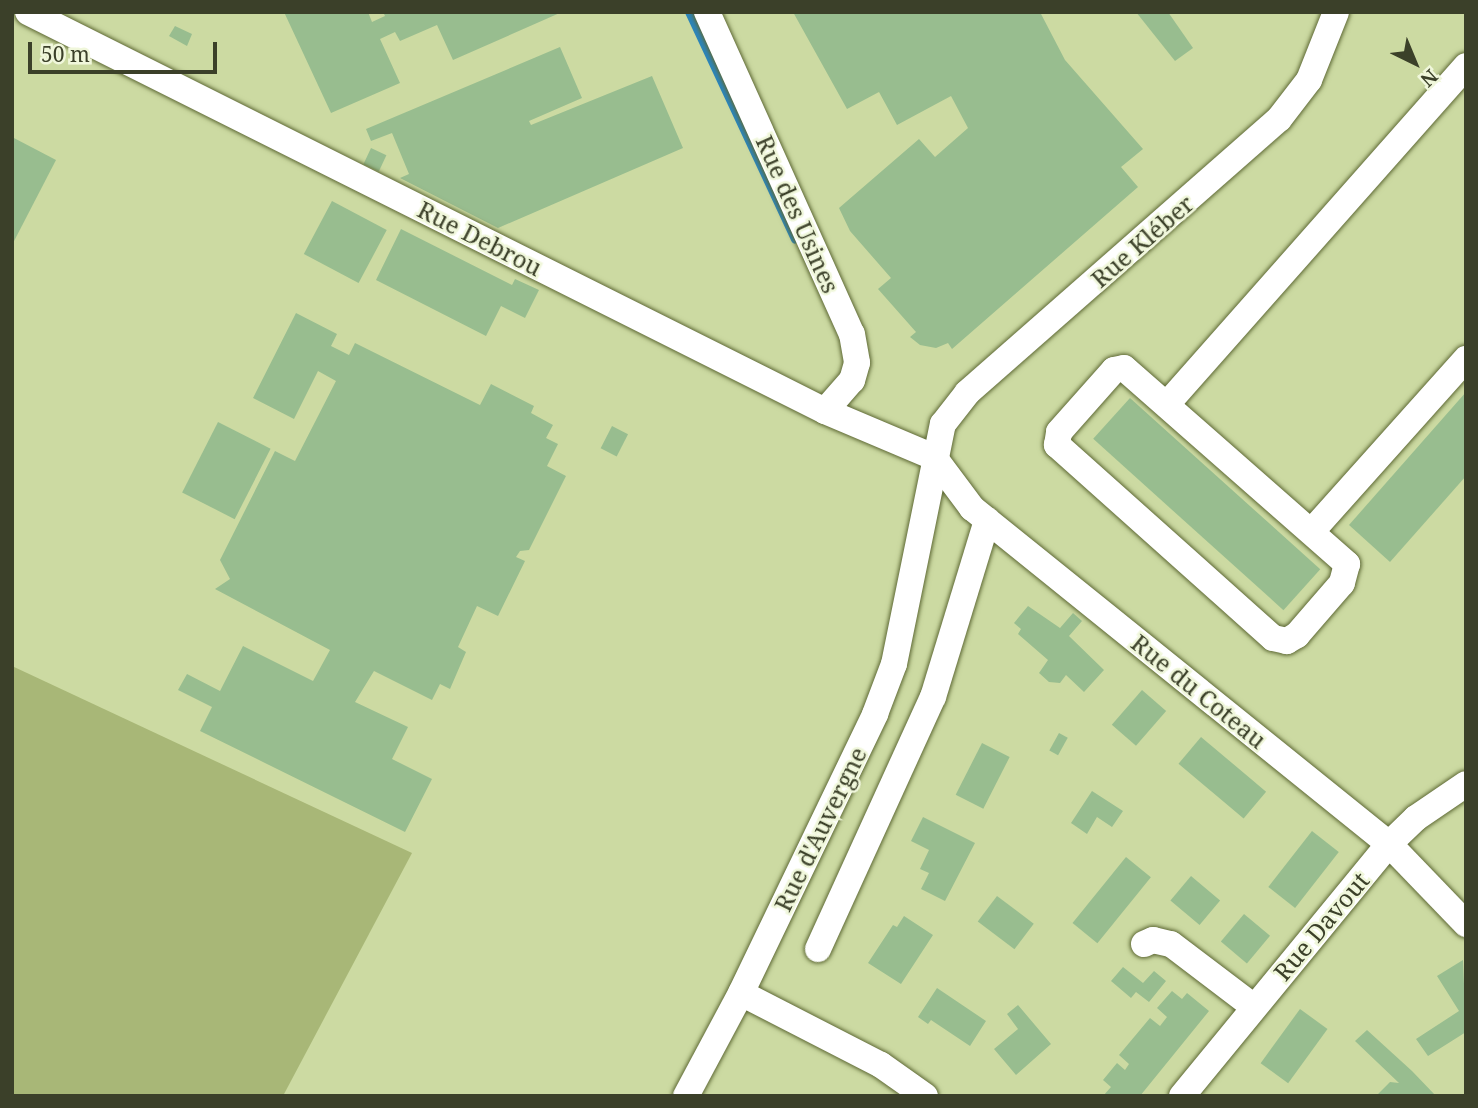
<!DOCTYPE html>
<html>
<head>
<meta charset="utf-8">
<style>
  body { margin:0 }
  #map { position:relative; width:1478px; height:1108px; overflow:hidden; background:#ccdaa2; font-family:"Noto Serif",serif }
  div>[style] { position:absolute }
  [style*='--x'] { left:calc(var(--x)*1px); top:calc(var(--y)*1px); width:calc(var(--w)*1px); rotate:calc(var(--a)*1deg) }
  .green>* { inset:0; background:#a8b777 }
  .stream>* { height:8px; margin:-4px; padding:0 4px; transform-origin:4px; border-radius:4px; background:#2c85ba }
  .building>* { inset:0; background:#98bd8f; transform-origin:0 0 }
  .roads { filter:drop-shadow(0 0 2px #5e6935) drop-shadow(0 0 2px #5e6935) }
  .minor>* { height:26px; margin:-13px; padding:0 13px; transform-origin:13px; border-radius:13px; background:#fff }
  span { translate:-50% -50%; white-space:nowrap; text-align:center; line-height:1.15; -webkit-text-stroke:5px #f0f7db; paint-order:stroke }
  .street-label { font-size:24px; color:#3b4029 }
  .frame { position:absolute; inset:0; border:14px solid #3b4029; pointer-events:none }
  .north { position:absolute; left:1380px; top:28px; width:70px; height:70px; -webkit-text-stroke:5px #f0f7db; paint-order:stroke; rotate:137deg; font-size:19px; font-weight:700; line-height:28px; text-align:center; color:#3b4029 }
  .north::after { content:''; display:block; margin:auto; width:24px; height:32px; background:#3b4029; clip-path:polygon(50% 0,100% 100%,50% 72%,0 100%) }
  .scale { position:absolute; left:28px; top:42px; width:189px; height:32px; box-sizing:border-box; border:4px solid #3b4029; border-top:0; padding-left:9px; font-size:21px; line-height:24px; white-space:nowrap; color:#3b4029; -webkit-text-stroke:5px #f0f7db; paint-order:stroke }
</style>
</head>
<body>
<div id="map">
  <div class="green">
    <div style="clip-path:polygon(12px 666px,412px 853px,283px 1096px,12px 1096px)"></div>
  </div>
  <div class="stream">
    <div style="--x:689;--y:12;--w:251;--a:65"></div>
  </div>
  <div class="building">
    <div style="clip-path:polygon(284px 12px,368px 12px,372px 22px,385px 16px,383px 12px,562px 12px,453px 60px,437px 25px,400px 41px,395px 32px,380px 39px,400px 83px,331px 113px)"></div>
    <div style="clip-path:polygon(793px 12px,1040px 12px,1065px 60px,1143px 149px,1121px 167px,1138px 187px,952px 349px,948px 343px,936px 348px,920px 345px,910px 337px,916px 332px,878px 289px,891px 278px,850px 231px,839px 208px,919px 139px,935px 157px,968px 128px,951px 96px,897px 125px,879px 92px,847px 109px)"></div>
    <div style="clip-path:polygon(1136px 12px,1168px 12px,1193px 48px,1175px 61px)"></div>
    <div style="clip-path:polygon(175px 26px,192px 34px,187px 46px,169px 36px)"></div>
    <div style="clip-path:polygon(560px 47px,582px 98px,529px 121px,531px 125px,652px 76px,683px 148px,498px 228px,400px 178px,409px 174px,392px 133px,371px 141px,366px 129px)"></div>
    <div style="clip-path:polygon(12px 137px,56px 160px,12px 245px)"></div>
    <div style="left:371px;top:148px;width:17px;height:18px;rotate:25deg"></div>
    <div style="left:332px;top:201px;width:62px;height:60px;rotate:28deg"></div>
    <div style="clip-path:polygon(401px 229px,512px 285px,515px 279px,539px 290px,525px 318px,501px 306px,486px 336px,376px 280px)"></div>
    <div style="clip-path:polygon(296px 313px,337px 334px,331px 346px,349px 355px,355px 343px,480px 405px,491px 384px,534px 406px,531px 413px,553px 425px,546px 438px,558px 444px,547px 466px,566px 476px,529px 550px,520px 551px,516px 557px,525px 561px,498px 616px,477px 606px,458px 647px,466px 652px,450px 689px,440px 684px,432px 700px,374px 671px,355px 702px,408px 727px,392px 759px,432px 779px,405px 832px,200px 731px,212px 707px,178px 690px,187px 674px,220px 691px,243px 646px,313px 681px,330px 650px,215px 589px,230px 579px,220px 560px,275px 451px,295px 461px,336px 381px,318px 371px,294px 419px,253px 398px)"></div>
    <div style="clip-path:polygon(1466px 392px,1466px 476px,1390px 562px,1349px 525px)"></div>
    <div style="left:1130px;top:398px;width:256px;height:55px;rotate:42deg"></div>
    <div style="left:218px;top:422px;width:59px;height:79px;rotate:27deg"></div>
    <div style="left:612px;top:426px;width:18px;height:25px;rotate:27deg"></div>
    <div style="clip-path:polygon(1028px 606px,1060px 628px,1073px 613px,1082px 621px,1069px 636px,1104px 670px,1084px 692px,1066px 675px,1060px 683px,1049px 682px,1039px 673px,1048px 660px,1018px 634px,1021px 629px,1014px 623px)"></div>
    <div style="left:1142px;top:690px;width:32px;height:46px;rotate:41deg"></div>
    <div style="left:1059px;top:733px;width:10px;height:20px;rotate:29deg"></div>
    <div style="left:1201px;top:737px;width:85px;height:35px;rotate:40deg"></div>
    <div style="left:982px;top:743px;width:31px;height:58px;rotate:27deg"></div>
    <div style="clip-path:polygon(1092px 791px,1123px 811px,1112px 827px,1097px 817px,1087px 834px,1071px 823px)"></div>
    <div style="clip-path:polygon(923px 817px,975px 843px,945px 901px,921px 889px,929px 873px,920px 869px,929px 850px,911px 841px)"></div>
    <div style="left:1312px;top:831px;width:34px;height:71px;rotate:38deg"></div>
    <div style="left:1126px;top:857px;width:32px;height:85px;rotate:39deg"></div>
    <div style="left:1191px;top:876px;width:38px;height:32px;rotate:40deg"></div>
    <div style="left:997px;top:896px;width:46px;height:32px;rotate:37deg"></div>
    <div style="left:1244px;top:914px;width:34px;height:36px;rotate:40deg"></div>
    <div style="clip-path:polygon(904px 916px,933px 935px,901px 984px,868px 963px,893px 925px,897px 927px)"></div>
    <div style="clip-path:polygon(1463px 960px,1466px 1032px,1428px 1056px,1416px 1039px,1459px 1011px,1437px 976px)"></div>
    <div style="clip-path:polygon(1123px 967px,1143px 983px,1154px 971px,1166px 981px,1149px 1002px,1136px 992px,1131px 998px,1111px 981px)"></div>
    <div style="clip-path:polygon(937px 988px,986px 1021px,970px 1046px,931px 1020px,928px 1024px,918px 1017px)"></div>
    <div style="clip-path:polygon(1172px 991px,1182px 999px,1187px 993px,1209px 1011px,1140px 1096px,1103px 1096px,1111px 1087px,1103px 1080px,1117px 1063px,1125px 1070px,1129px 1064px,1119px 1055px,1150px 1018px,1160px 1026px,1167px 1017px,1157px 1008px)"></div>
    <div style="clip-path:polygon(1018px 1005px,1051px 1044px,1016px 1075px,994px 1049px,1018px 1029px,1007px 1014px)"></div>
    <div style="left:1300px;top:1009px;width:34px;height:67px;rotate:36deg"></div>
    <div style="clip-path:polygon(1367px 1030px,1412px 1071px,1436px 1096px,1376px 1096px,1390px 1082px,1399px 1083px,1355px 1041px)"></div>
  </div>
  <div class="roads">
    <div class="minor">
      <div style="--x:28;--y:12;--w:891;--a:26.59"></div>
      <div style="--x:825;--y:411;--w:118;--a:22.9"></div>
      <div style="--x:707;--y:12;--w:353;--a:65.8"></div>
      <div style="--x:852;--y:334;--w:29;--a:80"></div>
      <div style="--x:857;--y:363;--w:18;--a:106"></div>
      <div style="--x:852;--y:380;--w:41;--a:131.1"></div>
      <div style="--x:1124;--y:368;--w:297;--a:41.3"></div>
      <div style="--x:1347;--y:564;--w:20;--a:105"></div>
      <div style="--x:1342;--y:583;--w:69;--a:130.9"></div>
      <div style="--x:1297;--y:635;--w:12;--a:149"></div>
      <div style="--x:1287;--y:641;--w:14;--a:-168"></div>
      <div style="--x:1273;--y:638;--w:290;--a:-138.2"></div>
      <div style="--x:1057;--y:445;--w:13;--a:-81"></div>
      <div style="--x:1059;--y:432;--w:83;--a:-48.4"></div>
      <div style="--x:1114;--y:370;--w:10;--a:-11"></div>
      <div style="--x:1168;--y:403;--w:450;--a:-48.5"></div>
      <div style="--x:934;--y:457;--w:64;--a:53.3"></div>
      <div style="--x:972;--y:508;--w:536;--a:38.86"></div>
      <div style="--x:1389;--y:844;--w:111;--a:46.1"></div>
      <div style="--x:1312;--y:531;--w:231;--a:-48.2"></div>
      <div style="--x:1144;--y:944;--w:10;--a:-24"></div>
      <div style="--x:1153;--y:940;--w:18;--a:13"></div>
      <div style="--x:1171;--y:944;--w:104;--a:37.2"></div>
      <div style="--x:818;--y:949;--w:277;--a:-65.5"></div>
      <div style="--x:933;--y:697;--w:185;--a:-73"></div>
      <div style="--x:686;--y:1096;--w:117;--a:-61.9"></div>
      <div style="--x:925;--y:1096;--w:54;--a:-144.8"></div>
      <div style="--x:881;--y:1065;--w:157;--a:-152.8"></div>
      <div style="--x:741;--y:993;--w:310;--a:-64.3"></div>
      <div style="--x:875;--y:714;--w:53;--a:-69.2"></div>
      <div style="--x:894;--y:664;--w:245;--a:-78.5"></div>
      <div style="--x:943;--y:424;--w:39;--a:-52"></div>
      <div style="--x:967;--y:393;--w:415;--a:-41.3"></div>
      <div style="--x:1279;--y:119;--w:49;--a:-52.4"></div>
      <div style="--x:1309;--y:80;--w:73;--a:-68.3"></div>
      <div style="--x:1182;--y:1096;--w:326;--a:-50.6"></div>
      <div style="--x:1389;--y:844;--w:37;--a:-44"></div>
      <div style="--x:1416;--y:818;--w:60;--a:-34.2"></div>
    </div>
  </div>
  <div class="street-label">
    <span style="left:798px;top:214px;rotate:66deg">Rue des Usines</span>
    <span style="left:480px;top:238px;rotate:27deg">Rue Debrou</span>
    <span style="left:1142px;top:241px;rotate:-41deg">Rue Kléber</span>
    <span style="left:1199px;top:691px;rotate:39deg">Rue du Coteau</span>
    <span style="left:820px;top:829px;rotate:-64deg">Rue d'Auvergne</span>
    <span style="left:1321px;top:926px;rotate:-50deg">Rue Davout</span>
  </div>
  <div class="frame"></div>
  <div class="north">N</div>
  <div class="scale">50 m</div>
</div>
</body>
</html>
